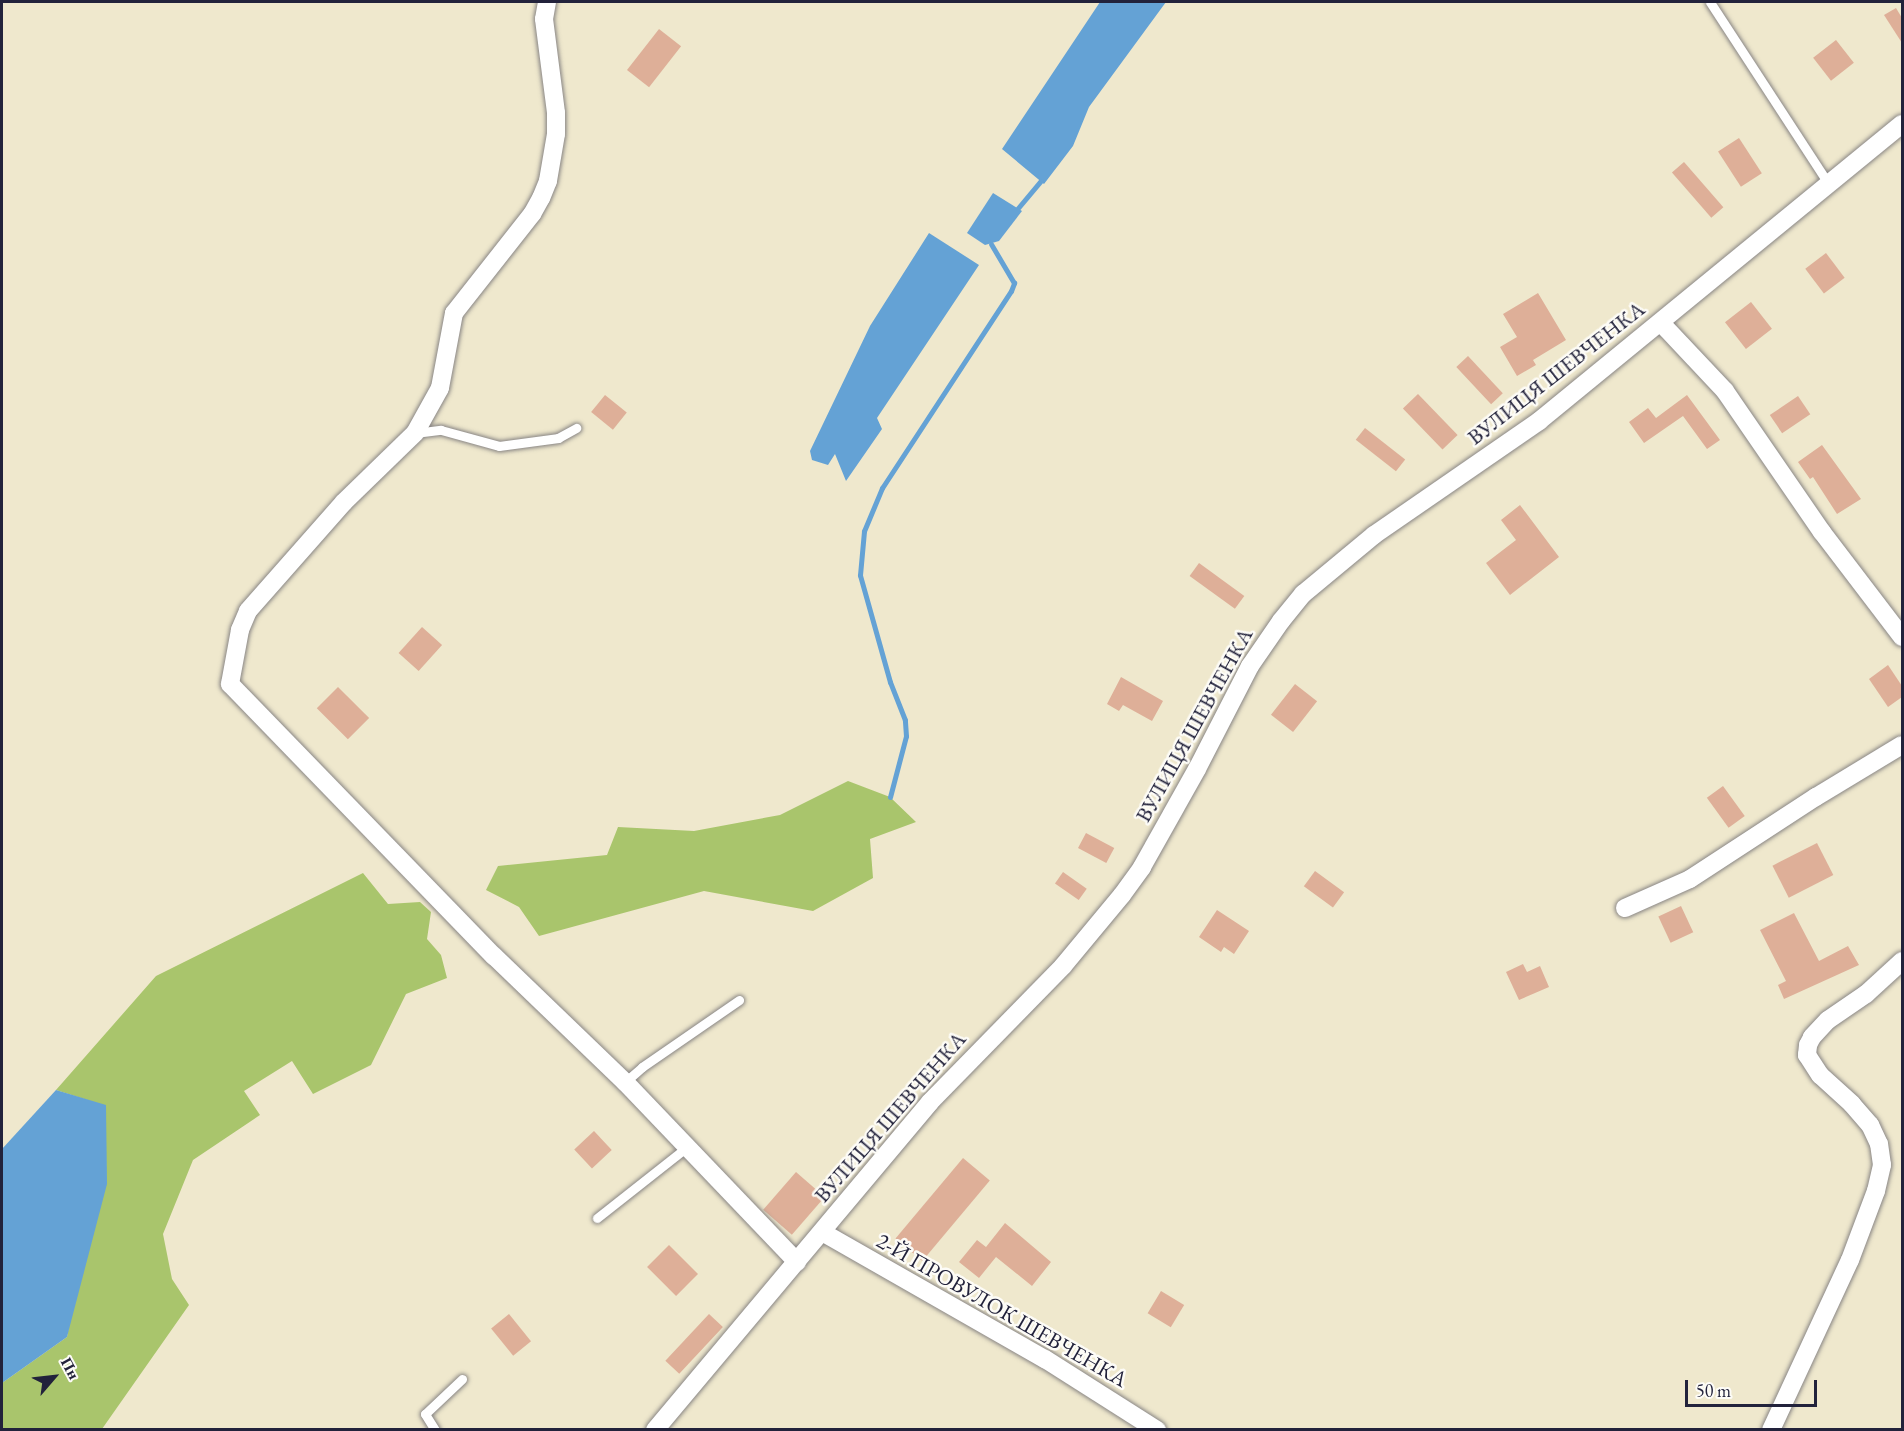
<!DOCTYPE html>
<html>
<head>
<meta charset="utf-8">
<style>
  body { margin:0 }
  #map { position:relative; width:1904px; height:1431px; overflow:hidden; background:#efe8cd; font-family:"EB Garamond",serif }
  div>[style] { position:absolute }
  [style*='--x'] { left:calc(var(--x)*1px); top:calc(var(--y)*1px); width:calc(var(--w)*1px); rotate:calc(var(--a)*1deg) }
  .green>* { inset:0; background:#a9c56c }
  .water>* { inset:0; background:#64a2d5 }
  .stream>* { height:5px; margin:-2.5px; padding:0 2.5px; transform-origin:2.5px; border-radius:2.5px; background:#64a2d5 }
  .building>* { inset:0; background:#deaf98; transform-origin:0 0 }
  .roads { filter:drop-shadow(0 0 2px #888584) drop-shadow(0 0 2px #888584) }
  .service>* { height:9px; margin:-4.5px; padding:0 4.5px; transform-origin:4.5px; border-radius:4.5px; background:#fff }
  .minor>* { height:18px; margin:-9px; padding:0 9px; transform-origin:9px; border-radius:9px; background:#fff }
  span { translate:-50% -50%; white-space:nowrap; text-align:center; line-height:1.15; -webkit-text-stroke:5px #fdfcf7; paint-order:stroke }
  .street-label { font-size:22px; color:#22223b }
  .frame { position:absolute; inset:0; border:3px solid #22223b; pointer-events:none }
  .north { position:absolute; left:24px; top:1347px; width:60px; height:60px; -webkit-text-stroke:4px #fdfcf7; paint-order:stroke; rotate:62deg; font-size:16px; font-weight:700; line-height:24px; text-align:center; color:#22223b }
  .north::after { content:''; display:block; margin:auto; width:21px; height:27px; background:#22223b; clip-path:polygon(50% 0,100% 100%,50% 72%,0 100%) }
  .scale { position:absolute; left:1685px; top:1380px; width:132px; height:27px; box-sizing:border-box; border:3px solid #22223b; border-top:0; padding-left:8px; font-size:18px; line-height:21px; white-space:nowrap; color:#22223b; -webkit-text-stroke:4px #fdfcf7; paint-order:stroke }
</style>
</head>
<body>
<div id="map">
  <div class="green">
    <div style="clip-path:polygon(848px 781px,890px 797px,916px 822px,870px 839px,873px 878px,813px 911px,704px 891px,539px 936px,519px 907px,486px 890px,498px 866px,607px 855px,618px 827px,694px 831px,780px 815px)"></div>
    <div style="clip-path:polygon(363px 873px,388px 904px,420px 902px,431px 912px,427px 939px,441px 955px,447px 978px,406px 994px,371px 1065px,313px 1094px,292px 1061px,244px 1091px,260px 1115px,193px 1160px,163px 1234px,172px 1279px,189px 1305px,102px 1429px,2px 1429px,2px 1383px,67px 1337px,106px 1106px,56px 1090px,156px 976px)"></div>
  </div>
  <div class="water">
    <div style="clip-path:polygon(1100px 2px,1166px 2px,1089px 107px,1073px 146px,1044px 184px,1002px 149px)"></div>
    <div style="clip-path:polygon(993px 193px,1022px 211px,999px 241px,985px 245px,967px 233px)"></div>
    <div style="clip-path:polygon(929px 233px,979px 265px,877px 418px,882px 429px,846px 481px,835px 454px,828px 465px,812px 460px,810px 451px,870px 326px)"></div>
    <div style="clip-path:polygon(56px 1090px,106px 1105px,107px 1184px,67px 1337px,2px 1383px,2px 1149px)"></div>
  </div>
  <div class="stream">
    <div style="--x:1018;--y:208;--w:35;--a:-50"></div>
    <div style="--x:890;--y:797;--w:63;--a:-75.3"></div>
    <div style="--x:906;--y:736;--w:16;--a:-94"></div>
    <div style="--x:905;--y:720;--w:41;--a:-111.5"></div>
    <div style="--x:890;--y:682;--w:111;--a:-105.7"></div>
    <div style="--x:860;--y:575;--w:44;--a:-84.8"></div>
    <div style="--x:864;--y:531;--w:47;--a:-67.3"></div>
    <div style="--x:882;--y:488;--w:235;--a:-56.8"></div>
    <div style="--x:1011;--y:291;--w:9;--a:-69"></div>
    <div style="--x:1014;--y:283;--w:45;--a:-120.5"></div>
  </div>
  <div class="building">
    <div style="clip-path:polygon(1896px 8px,1902px 18px,1902px 43px,1884px 15px)"></div>
    <div style="left:659px;top:29px;width:28px;height:52px;rotate:38deg"></div>
    <div style="left:1836px;top:40px;width:29px;height:29px;rotate:52deg"></div>
    <div style="left:1739px;top:138px;width:42px;height:25px;rotate:57deg"></div>
    <div style="left:1684px;top:162px;width:60px;height:16px;rotate:49deg"></div>
    <div style="left:1826px;top:253px;width:31px;height:26px;rotate:53deg"></div>
    <div style="clip-path:polygon(1538px 293px,1566px 340px,1533px 360px,1536px 365px,1517px 376px,1500px 347px,1517px 337px,1503px 314px)"></div>
    <div style="left:1751px;top:302px;width:34px;height:33px;rotate:52deg"></div>
    <div style="left:1468px;top:356px;width:51px;height:16px;rotate:47deg"></div>
    <div style="left:1418px;top:394px;width:57px;height:21px;rotate:46deg"></div>
    <div style="left:605px;top:395px;width:28px;height:22px;rotate:39deg"></div>
    <div style="clip-path:polygon(1687px 395px,1720px 440px,1707px 449px,1683px 416px,1644px 443px,1629px 422px,1648px 408px,1656px 418px)"></div>
    <div style="left:1798px;top:396px;width:22px;height:34px;rotate:56deg"></div>
    <div style="left:1365px;top:428px;width:51px;height:15px;rotate:38deg"></div>
    <div style="clip-path:polygon(1822px 445px,1861px 499px,1837px 514px,1813px 477px,1810px 479px,1798px 462px)"></div>
    <div style="clip-path:polygon(1520px 505px,1559px 557px,1510px 595px,1486px 563px,1516px 540px,1501px 520px)"></div>
    <div style="left:1199px;top:563px;width:56px;height:16px;rotate:36deg"></div>
    <div style="left:422px;top:627px;width:27px;height:35px;rotate:42deg"></div>
    <div style="clip-path:polygon(1888px 665px,1902px 686px,1902px 697px,1888px 707px,1869px 679px)"></div>
    <div style="clip-path:polygon(1121px 677px,1163px 701px,1152px 721px,1123px 705px,1119px 711px,1107px 704px)"></div>
    <div style="left:1295px;top:684px;width:28px;height:39px;rotate:38deg"></div>
    <div style="left:338px;top:687px;width:44px;height:30px;rotate:45deg"></div>
    <div style="left:1723px;top:786px;width:37px;height:20px;rotate:54deg"></div>
    <div style="left:1086px;top:833px;width:32px;height:17px;rotate:28deg"></div>
    <div style="left:1817px;top:843px;width:36px;height:50px;rotate:63deg"></div>
    <div style="left:1315px;top:871px;width:36px;height:19px;rotate:36deg"></div>
    <div style="left:1063px;top:872px;width:29px;height:14px;rotate:35deg"></div>
    <div style="left:1681px;top:906px;width:29px;height:25px;rotate:65deg"></div>
    <div style="clip-path:polygon(1217px 910px,1249px 931px,1234px 954px,1224px 947px,1221px 952px,1199px 937px)"></div>
    <div style="clip-path:polygon(1794px 913px,1819px 961px,1848px 946px,1859px 965px,1784px 999px,1778px 985px,1786px 981px,1760px 930px)"></div>
    <div style="clip-path:polygon(1523px 964px,1527px 972px,1540px 966px,1549px 987px,1519px 1000px,1506px 972px)"></div>
    <div style="left:594px;top:1131px;width:26px;height:27px;rotate:47deg"></div>
    <div style="left:963px;top:1158px;width:35px;height:105px;rotate:40deg"></div>
    <div style="left:796px;top:1172px;width:38px;height:50px;rotate:41deg"></div>
    <div style="clip-path:polygon(1005px 1223px,1051px 1262px,1032px 1286px,996px 1257px,979px 1278px,959px 1262px,977px 1240px,986px 1247px)"></div>
    <div style="left:669px;top:1245px;width:41px;height:31px;rotate:45deg"></div>
    <div style="left:1161px;top:1291px;width:27px;height:26px;rotate:31deg"></div>
    <div style="left:509px;top:1314px;width:35px;height:23px;rotate:51deg"></div>
    <div style="left:709px;top:1314px;width:19px;height:64px;rotate:43deg"></div>
  </div>
  <div class="roads">
    <div class="service">
      <div style="--x:1710;--y:2;--w:216;--a:56.9"></div>
      <div style="--x:415;--y:433;--w:26;--a:-7"></div>
      <div style="--x:441;--y:430;--w:60;--a:15.4"></div>
      <div style="--x:499;--y:446;--w:60;--a:-7.7"></div>
      <div style="--x:558;--y:438;--w:21;--a:-29"></div>
      <div style="--x:625;--y:1082;--w:23;--a:-41"></div>
      <div style="--x:642;--y:1067;--w:118;--a:-34.6"></div>
      <div style="--x:597;--y:1218;--w:115;--a:-38.3"></div>
      <div style="--x:435;--y:1430;--w:19;--a:-122"></div>
      <div style="--x:425;--y:1414;--w:51;--a:-43.4"></div>
    </div>
    <div class="minor">
      <div style="--x:547;--y:2;--w:17;--a:100"></div>
      <div style="--x:544;--y:19;--w:95;--a:82.7"></div>
      <div style="--x:556;--y:113;--w:21;--a:90"></div>
      <div style="--x:556;--y:134;--w:48;--a:99.7"></div>
      <div style="--x:548;--y:181;--w:18;--a:112"></div>
      <div style="--x:541;--y:198;--w:18;--a:119"></div>
      <div style="--x:532;--y:214;--w:126;--a:128.2"></div>
      <div style="--x:454;--y:313;--w:76;--a:100.6"></div>
      <div style="--x:440;--y:388;--w:51;--a:119.1"></div>
      <div style="--x:415;--y:433;--w:99;--a:135.8"></div>
      <div style="--x:344;--y:502;--w:145;--a:131.4"></div>
      <div style="--x:248;--y:611;--w:21;--a:113"></div>
      <div style="--x:240;--y:630;--w:55;--a:100.5"></div>
      <div style="--x:230;--y:684;--w:379;--a:45.9"></div>
      <div style="--x:494;--y:956;--w:182;--a:43.9"></div>
      <div style="--x:625;--y:1082;--w:249;--a:46.3"></div>
      <div style="--x:1661;--y:323;--w:93;--a:46.7"></div>
      <div style="--x:1725;--y:391;--w:171;--a:55.5"></div>
      <div style="--x:1822;--y:532;--w:132;--a:52.7"></div>
      <div style="--x:1625;--y:908;--w:71;--a:-24"></div>
      <div style="--x:1690;--y:879;--w:150;--a:-33.1"></div>
      <div style="--x:1816;--y:797;--w:100;--a:-31.2"></div>
      <div style="--x:822;--y:1232;--w:257;--a:29.7"></div>
      <div style="--x:1045;--y:1359;--w:133;--a:32.4"></div>
      <div style="--x:655;--y:1430;--w:428;--a:-50"></div>
      <div style="--x:930;--y:1102;--w:190;--a:-45.6"></div>
      <div style="--x:1063;--y:966;--w:92;--a:-50.3"></div>
      <div style="--x:1122;--y:895;--w:34;--a:-54"></div>
      <div style="--x:1142;--y:867;--w:112;--a:-60.7"></div>
      <div style="--x:1197;--y:769;--w:116;--a:-62.8"></div>
      <div style="--x:1250;--y:666;--w:55;--a:-55.4"></div>
      <div style="--x:1281;--y:621;--w:35;--a:-51"></div>
      <div style="--x:1303;--y:594;--w:92;--a:-39.7"></div>
      <div style="--x:1374;--y:535;--w:201;--a:-34.6"></div>
      <div style="--x:1539;--y:421;--w:469;--a:-39.3"></div>
      <div style="--x:1771;--y:1430;--w:187;--a:-65.1"></div>
      <div style="--x:1850;--y:1260;--w:74;--a:-69.4"></div>
      <div style="--x:1876;--y:1191;--w:27;--a:-77"></div>
      <div style="--x:1882;--y:1165;--w:21;--a:-98"></div>
      <div style="--x:1879;--y:1144;--w:21;--a:-115"></div>
      <div style="--x:1870;--y:1125;--w:28;--a:-131"></div>
      <div style="--x:1852;--y:1104;--w:43;--a:-137.8"></div>
      <div style="--x:1820;--y:1075;--w:24;--a:-123"></div>
      <div style="--x:1807;--y:1055;--w:10;--a:-84"></div>
      <div style="--x:1808;--y:1045;--w:9;--a:-63"></div>
      <div style="--x:1812;--y:1037;--w:23;--a:-47"></div>
      <div style="--x:1828;--y:1020;--w:46;--a:-34.4"></div>
      <div style="--x:1866;--y:994;--w:49;--a:-42.5"></div>
    </div>
  </div>
  <div class="street-label">
    <span style="left:1556px;top:373px;rotate:-38deg">ВУЛИЦЯ ШЕВЧЕНКА</span>
    <span style="left:1194px;top:725px;rotate:-61deg">ВУЛИЦЯ ШЕВЧЕНКА</span>
    <span style="left:890px;top:1117px;rotate:-49deg">ВУЛИЦЯ ШЕВЧЕНКА</span>
    <span style="left:1002px;top:1310px;rotate:30deg">2-Й ПРОВУЛОК ШЕВЧЕНКА</span>
  </div>
  <div class="frame"></div>
  <div class="north">Пн</div>
  <div class="scale">50 m</div>
</div>
</body>
</html>
